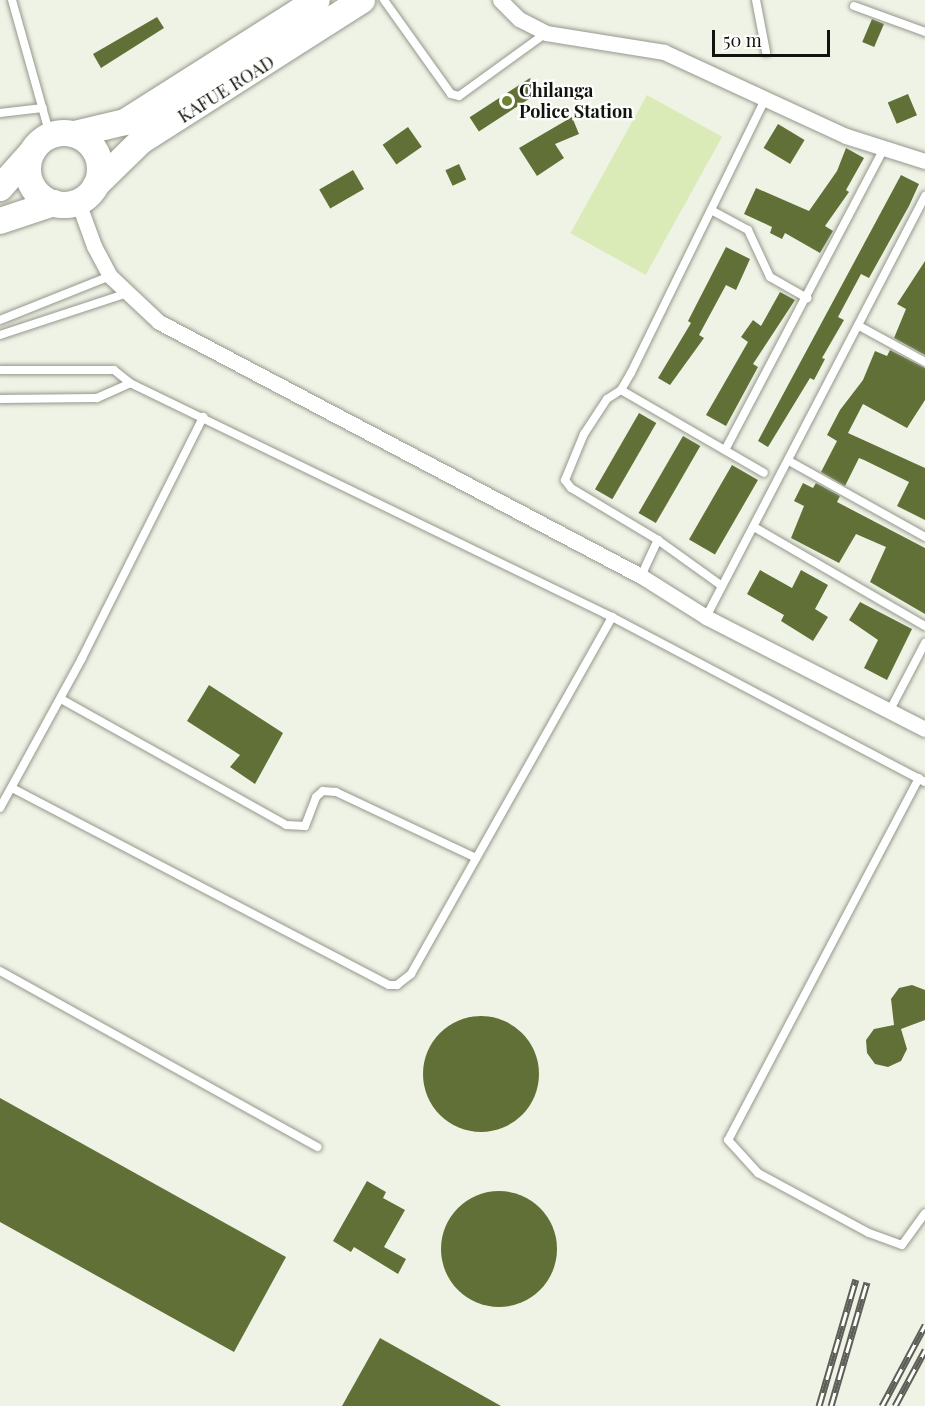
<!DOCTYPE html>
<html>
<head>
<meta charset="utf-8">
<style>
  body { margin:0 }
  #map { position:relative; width:925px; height:1406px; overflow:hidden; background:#eff3e6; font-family:"Playfair Display",serif }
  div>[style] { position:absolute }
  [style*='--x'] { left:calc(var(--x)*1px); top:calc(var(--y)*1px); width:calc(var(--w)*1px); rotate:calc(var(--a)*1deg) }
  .green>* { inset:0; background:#dbebb8; transform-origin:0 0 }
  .building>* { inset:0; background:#617037; transform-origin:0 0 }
  .round { border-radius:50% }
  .roads { filter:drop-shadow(0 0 2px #94988c) drop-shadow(0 0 2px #94988c) }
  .service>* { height:8px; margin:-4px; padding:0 4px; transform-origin:4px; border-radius:4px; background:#fff }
  .minor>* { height:15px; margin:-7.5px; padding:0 7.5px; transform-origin:7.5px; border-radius:7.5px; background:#fff }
  .trunk>* { height:26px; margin:-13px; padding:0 13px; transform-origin:13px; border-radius:13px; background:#fff }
  .trunk>.ring { margin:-13px; padding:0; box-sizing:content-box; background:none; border:26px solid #fff; border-radius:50% }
  .rail>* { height:7px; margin-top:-3.5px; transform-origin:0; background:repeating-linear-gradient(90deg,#fefffc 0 14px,#5c5e57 0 28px); box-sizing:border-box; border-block:2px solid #5c5e57 }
  .dots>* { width:16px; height:16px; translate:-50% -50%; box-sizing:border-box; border:3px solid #fefffc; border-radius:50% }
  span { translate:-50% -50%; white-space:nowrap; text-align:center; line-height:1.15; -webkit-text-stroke:4.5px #fefffc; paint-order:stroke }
  .street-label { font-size:18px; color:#12130f }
  .poi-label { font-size:18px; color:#12130f; font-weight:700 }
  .left { translate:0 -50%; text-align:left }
  .scale { position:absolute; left:712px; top:30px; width:118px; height:27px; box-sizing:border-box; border:3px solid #12130f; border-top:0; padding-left:8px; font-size:18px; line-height:21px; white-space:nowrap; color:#12130f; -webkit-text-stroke:4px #fefffc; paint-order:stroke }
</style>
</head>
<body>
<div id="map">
  <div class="green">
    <div style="left:647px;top:95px;width:86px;height:158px;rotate:29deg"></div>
  </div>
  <div class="building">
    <div style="clip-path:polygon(157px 17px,164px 28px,101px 68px,93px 54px)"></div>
    <div style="left:872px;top:19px;width:13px;height:25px;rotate:23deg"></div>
    <div style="left:530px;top:78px;width:17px;height:72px;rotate:57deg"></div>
    <div style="left:908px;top:94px;width:23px;height:22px;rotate:67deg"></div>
    <div style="clip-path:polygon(572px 117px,579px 134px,555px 144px,564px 158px,537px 176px,519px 148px)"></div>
    <div style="left:778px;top:124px;width:31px;height:28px;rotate:31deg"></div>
    <div style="left:408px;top:127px;width:24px;height:31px;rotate:55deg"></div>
    <div style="clip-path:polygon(846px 148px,864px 158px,846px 190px,849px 192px,825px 226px,833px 231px,820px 253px,785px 233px,782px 239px,770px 233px,772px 227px,744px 214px,756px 188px,809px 211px,837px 171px)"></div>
    <div style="left:459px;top:164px;width:17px;height:15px;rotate:65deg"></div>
    <div style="left:353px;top:170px;width:22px;height:39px;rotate:60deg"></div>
    <div style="clip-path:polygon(901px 175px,919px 184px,909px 206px,869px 278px,861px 274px,838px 317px,844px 320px,822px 358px,825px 359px,814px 380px,810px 378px,768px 447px,758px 441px)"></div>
    <div style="clip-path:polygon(726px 247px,750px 259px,736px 290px,726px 285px,699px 335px,704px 338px,670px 385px,658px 378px,691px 323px,688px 321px)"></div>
    <div style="clip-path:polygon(925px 261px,925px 355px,894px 338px,906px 309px,897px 304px)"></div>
    <div style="clip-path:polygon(780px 292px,795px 300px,753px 364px,758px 367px,726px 426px,706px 415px,748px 342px,741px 337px,753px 320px,761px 326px)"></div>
    <div style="clip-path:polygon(890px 350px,925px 368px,925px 400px,907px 428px,863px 404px,848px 433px,925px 468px,925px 520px,897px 506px,909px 482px,864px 460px,859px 458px,845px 486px,821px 472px,837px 441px,827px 435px,840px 410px,863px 380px,875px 351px,887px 356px)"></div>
    <div style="left:639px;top:413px;width:20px;height:88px;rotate:30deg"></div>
    <div style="left:683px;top:436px;width:20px;height:89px;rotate:30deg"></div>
    <div style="left:732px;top:465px;width:30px;height:86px;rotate:30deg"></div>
    <div style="clip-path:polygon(803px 483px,813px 488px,816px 483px,840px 496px,837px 502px,925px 548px,925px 614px,870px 582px,886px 547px,856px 534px,839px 563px,791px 538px,804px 506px,794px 501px)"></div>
    <div style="clip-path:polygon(760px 570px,792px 588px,801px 570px,828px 585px,815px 609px,828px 617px,813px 641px,781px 621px,784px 615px,747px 594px)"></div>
    <div style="clip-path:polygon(860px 602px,912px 629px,887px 680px,864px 668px,878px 640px,849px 620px)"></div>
    <div style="clip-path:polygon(209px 685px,283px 733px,255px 784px,230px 767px,240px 755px,187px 721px)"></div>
    <div style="clip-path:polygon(912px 985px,925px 990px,925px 1020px,901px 1029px,907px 1049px,901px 1061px,888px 1067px,875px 1064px,867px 1053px,866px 1040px,874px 1029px,894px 1025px,891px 999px,899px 988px)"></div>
    <div class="round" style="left:423px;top:1016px;width:116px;height:116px"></div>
    <div style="clip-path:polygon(0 1098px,286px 1257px,234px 1352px,0 1222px)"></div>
    <div style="clip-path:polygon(367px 1181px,386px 1192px,383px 1198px,405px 1210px,384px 1247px,406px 1259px,398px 1274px,354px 1247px,351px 1252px,333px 1241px)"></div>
    <div class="round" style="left:441px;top:1191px;width:116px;height:116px"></div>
    <div style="clip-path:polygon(380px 1338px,501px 1406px,342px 1406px)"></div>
  </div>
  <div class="roads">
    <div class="service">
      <div style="--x:12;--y:0;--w:140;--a:74.3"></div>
      <div style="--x:384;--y:0;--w:115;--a:54.5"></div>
      <div style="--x:451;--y:94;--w:8;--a:14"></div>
      <div style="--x:459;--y:96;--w:107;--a:-35.9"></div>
      <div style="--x:756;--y:0;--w:53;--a:79.1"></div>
      <div style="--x:854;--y:6;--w:76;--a:20.1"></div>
      <div style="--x:0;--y:113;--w:43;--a:-6.6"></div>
      <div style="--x:711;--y:210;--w:42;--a:28.4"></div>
      <div style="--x:748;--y:230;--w:52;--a:64.9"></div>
      <div style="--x:770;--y:277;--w:43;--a:29.6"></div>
      <div style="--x:0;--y:320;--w:118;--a:-21.8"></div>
      <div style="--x:859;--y:326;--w:75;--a:28.6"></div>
      <div style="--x:0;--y:335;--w:132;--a:-18.2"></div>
      <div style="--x:0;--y:370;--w:114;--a:0"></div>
      <div style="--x:114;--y:370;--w:21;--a:39"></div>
      <div style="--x:130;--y:383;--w:536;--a:25.9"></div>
      <div style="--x:612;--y:617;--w:354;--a:27.8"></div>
      <div style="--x:621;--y:390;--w:165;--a:30.1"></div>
      <div style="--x:0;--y:399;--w:97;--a:-0.6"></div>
      <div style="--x:97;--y:398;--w:36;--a:-24"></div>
      <div style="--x:725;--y:450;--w:340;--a:-62.2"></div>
      <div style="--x:789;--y:461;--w:156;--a:29.2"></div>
      <div style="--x:754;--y:527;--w:198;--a:30.1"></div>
      <div style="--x:641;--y:576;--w:40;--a:-65"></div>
      <div style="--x:722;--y:586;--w:79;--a:-144.3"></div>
      <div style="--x:658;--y:540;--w:101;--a:-149.1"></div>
      <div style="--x:571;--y:488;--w:10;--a:-127"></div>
      <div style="--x:565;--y:480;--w:50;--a:-67.6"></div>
      <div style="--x:584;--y:434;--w:42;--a:-56.7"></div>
      <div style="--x:607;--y:399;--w:17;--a:-33"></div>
      <div style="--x:621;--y:390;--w:20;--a:-60"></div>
      <div style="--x:631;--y:373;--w:305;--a:-63.9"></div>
      <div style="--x:706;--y:617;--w:475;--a:-62.5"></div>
      <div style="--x:61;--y:699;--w:258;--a:29.2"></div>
      <div style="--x:286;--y:825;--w:19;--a:3"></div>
      <div style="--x:305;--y:826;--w:31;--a:-69"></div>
      <div style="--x:316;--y:797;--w:9;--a:-41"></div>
      <div style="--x:323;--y:791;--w:13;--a:4"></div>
      <div style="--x:336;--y:792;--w:155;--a:25.2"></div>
      <div style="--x:890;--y:710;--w:76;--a:-62.4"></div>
      <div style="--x:919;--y:778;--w:409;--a:117.8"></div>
      <div style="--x:728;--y:1140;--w:45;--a:47.7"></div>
      <div style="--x:758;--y:1173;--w:126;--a:28.4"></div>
      <div style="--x:869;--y:1233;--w:35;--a:20"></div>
      <div style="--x:902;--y:1245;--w:39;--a:-54"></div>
      <div style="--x:12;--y:788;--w:425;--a:27.6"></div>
      <div style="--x:389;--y:985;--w:8;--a:0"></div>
      <div style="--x:397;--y:985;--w:18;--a:-38"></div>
      <div style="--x:411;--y:974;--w:410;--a:-60.6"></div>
      <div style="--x:0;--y:808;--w:171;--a:-61.3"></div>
      <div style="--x:82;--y:658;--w:270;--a:-63.3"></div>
      <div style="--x:0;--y:971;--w:363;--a:29"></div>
    </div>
    <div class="minor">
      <div style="--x:500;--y:0;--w:27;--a:45"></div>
      <div style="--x:519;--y:19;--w:30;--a:27"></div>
      <div style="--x:546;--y:33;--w:120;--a:9.1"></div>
      <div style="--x:664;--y:52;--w:200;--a:24.8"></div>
      <div style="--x:846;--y:136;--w:83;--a:17.6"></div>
      <div style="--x:78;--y:202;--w:47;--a:70"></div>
      <div style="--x:94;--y:246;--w:34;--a:62"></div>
      <div style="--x:110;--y:276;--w:67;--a:43.2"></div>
      <div style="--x:159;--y:322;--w:545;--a:27.79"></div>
      <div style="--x:641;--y:576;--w:77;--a:32.2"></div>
      <div style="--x:706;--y:617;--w:246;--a:27.1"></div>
    </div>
    <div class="trunk">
      <div class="ring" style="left:28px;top:133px;width:46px;height:46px"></div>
      <div style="--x:75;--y:134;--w:51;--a:-13.5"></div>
      <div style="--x:125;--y:122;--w:227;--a:-32.4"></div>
      <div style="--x:96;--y:185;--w:63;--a:-44.4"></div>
      <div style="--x:141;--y:141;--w:262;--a:-32.5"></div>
      <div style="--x:0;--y:188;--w:48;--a:-48.4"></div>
      <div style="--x:0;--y:221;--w:57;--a:-18.4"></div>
    </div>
  </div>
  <div class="rail">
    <div style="--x:819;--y:1406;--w:132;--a:-73.8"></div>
    <div style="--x:831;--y:1406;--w:129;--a:-73.8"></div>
    <div style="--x:882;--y:1406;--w:92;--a:-62"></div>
    <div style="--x:895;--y:1406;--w:64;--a:-61.8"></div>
  </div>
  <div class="dots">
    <div style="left:507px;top:101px;background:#6e8233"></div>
  </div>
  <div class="street-label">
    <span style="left:226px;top:89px;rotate:-32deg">KAFUE ROAD</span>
  </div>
  <div class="poi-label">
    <span class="left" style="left:519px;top:101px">Chilanga<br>Police Station</span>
  </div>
  <div class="scale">50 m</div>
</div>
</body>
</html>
